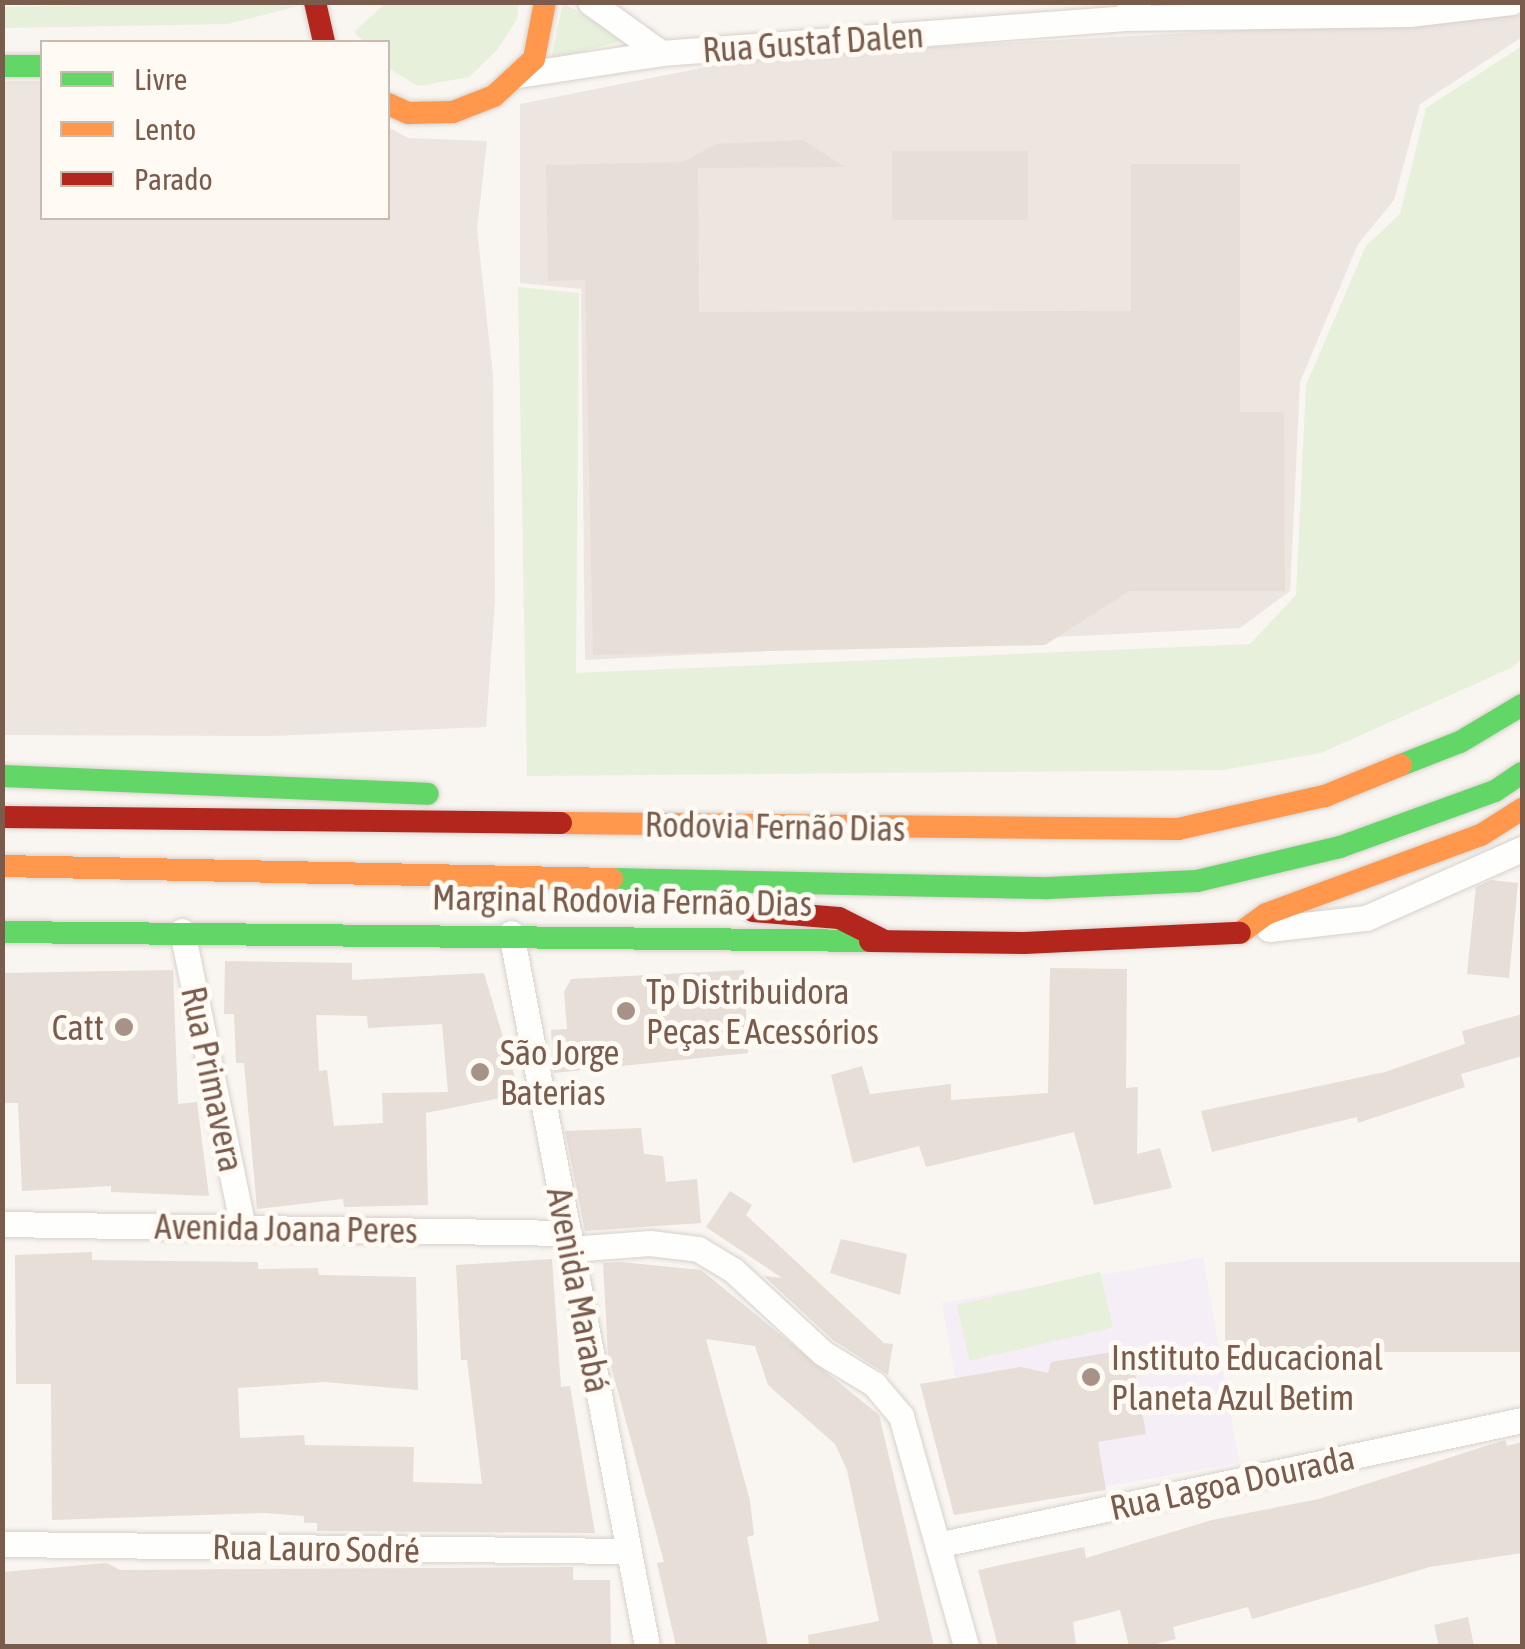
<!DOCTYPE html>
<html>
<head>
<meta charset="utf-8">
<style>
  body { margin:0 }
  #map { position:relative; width:1525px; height:1649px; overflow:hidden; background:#f9f5f0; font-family:"Asap Condensed",sans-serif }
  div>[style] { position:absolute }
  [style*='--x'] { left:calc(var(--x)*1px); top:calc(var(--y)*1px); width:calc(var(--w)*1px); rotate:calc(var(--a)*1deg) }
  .industrial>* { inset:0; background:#ede5e0 }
  .education>* { inset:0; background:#f6eef6; transform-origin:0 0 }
  .green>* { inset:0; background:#e7f0db; transform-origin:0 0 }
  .building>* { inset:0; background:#e6ded7; transform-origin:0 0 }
  .roads { filter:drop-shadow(0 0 2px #d7d1cb) drop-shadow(0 0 2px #d7d1cb) }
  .street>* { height:25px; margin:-12.5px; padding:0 12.5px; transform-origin:12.5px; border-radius:12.5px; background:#fefefd }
  .fast>* { height:22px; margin:-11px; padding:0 11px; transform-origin:11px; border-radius:11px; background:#63d668 }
  .slow>* { height:22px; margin:-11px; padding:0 11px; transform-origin:11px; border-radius:11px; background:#ff974d }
  .jam>* { height:22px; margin:-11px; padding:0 11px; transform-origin:11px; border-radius:11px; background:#b3261e }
  .dots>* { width:28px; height:28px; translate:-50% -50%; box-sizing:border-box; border:5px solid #fffaf3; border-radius:50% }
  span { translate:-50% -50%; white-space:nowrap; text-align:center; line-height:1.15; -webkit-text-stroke:10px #fffaf3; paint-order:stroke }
  .street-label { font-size:35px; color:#7a5c4d }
  .poi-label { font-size:35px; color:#7a5c4d }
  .left { translate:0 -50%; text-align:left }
  .right { translate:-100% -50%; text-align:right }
  .frame { position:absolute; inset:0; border:5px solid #7a5c4d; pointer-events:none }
  .legend { position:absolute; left:40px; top:40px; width:350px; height:180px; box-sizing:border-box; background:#fffaf3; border:2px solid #cabbb1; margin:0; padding:12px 18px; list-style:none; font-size:30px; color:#7a5c4d }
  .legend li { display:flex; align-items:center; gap:20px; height:50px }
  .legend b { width:50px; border:2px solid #cabbb1 }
</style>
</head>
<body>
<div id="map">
  <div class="industrial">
    <div style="clip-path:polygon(1522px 15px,1522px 37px,1420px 104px,1394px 200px,1358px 244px,1300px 382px,1290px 591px,1240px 628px,585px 660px,581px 289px,520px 283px,520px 104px,762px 56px)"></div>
    <div style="clip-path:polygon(3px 81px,42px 81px,42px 218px,388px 218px,388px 127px,408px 138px,487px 141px,477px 229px,493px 376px,495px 600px,486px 727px,271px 736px,3px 735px)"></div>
  </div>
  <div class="education">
    <div style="left:1203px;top:1257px;width:209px;height:265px;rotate:80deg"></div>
  </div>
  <div class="green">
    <div style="clip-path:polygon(221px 2px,298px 6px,228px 24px,3px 28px,2px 7px)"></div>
    <div style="clip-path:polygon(387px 2px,519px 2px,519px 3px,517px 19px,497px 50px,469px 77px,418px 86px,388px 68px,388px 42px,364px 42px,354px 32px)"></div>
    <div style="clip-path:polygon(563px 3px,626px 40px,551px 59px)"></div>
    <div style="clip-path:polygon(1522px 46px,1522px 659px,1513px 667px,1321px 753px,1222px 770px,527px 776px,518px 287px,579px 293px,576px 673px,1250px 644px,1296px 595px,1306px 385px,1366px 246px,1400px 214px,1426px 108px)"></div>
    <div style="left:1100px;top:1272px;width:57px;height:147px;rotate:77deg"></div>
  </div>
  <div class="building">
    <div style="clip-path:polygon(803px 140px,845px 167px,698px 168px,699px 312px,1131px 311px,1131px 164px,1240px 164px,1240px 412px,1284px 412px,1285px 591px,1129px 591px,1045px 645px,593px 655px,585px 280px,548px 281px,546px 165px,683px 162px,716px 144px)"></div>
    <div style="left:1028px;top:151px;width:69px;height:136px;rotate:90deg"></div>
    <div style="clip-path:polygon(1491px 880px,1518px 883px,1509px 978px,1467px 974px,1476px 887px)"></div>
    <div style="clip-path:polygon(evenodd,225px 961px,352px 963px,352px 980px,484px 973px,520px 1094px,426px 1113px,428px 1205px,344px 1207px,343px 1199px,257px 1209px,244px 1063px,236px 1063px,234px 1014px,224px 1014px,225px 961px,316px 1015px,367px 1016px,368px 1028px,442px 1024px,448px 1092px,382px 1093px,383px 1123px,334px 1126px,327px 1070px,319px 1071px,316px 1015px)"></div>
    <div style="clip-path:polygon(1050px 968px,1127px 969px,1126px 1088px,1138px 1087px,1137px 1154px,1160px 1148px,1172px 1188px,1094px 1205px,1074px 1132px,926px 1167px,919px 1146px,853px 1163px,831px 1075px,862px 1066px,870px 1094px,951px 1084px,951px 1100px,1048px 1093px)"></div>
    <div style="clip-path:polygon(173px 970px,178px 1104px,197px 1102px,209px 1196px,111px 1192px,111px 1186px,22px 1191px,18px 1103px,2px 1103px,2px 973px)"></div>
    <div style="clip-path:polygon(744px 970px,748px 1053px,554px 1073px,551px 1030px,567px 1029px,564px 992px,571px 979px)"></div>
    <div style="clip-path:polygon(1522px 1014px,1522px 1056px,1461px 1074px,1465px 1087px,1358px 1123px,1357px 1117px,1212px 1152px,1201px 1111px,1385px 1072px,1465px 1044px,1462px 1031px)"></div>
    <div style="clip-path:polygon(641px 1128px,644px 1154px,663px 1156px,666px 1182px,697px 1179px,701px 1223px,585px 1231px,565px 1131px)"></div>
    <div style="clip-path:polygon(730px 1191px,752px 1205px,746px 1215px,884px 1343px,893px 1344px,888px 1375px,833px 1340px,764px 1276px,782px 1278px,706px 1227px)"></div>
    <div style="clip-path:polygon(841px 1239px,907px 1254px,900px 1295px,830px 1273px)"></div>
    <div style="clip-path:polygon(92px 1252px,92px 1260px,258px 1262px,258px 1269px,318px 1268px,319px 1275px,416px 1277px,418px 1390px,324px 1382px,238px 1388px,240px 1438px,304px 1435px,305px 1445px,414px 1447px,413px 1482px,482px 1484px,467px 1360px,461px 1360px,456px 1265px,552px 1259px,561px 1387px,570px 1386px,595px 1533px,317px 1531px,317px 1523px,304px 1523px,304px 1516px,264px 1513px,52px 1520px,51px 1384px,16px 1384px,15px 1255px)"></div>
    <div style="clip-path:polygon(620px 1262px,701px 1270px,879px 1415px,934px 1646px,809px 1646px,808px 1635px,879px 1621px,847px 1470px,835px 1444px,768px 1385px,755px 1346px,706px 1339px,750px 1501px,754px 1535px,747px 1537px,768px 1646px,676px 1646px,657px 1563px,664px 1562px,608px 1355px,603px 1263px)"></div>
    <div style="left:1522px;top:1262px;width:90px;height:297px;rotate:90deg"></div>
    <div style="clip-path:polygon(1131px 1349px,1146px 1434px,1098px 1442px,1106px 1490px,954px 1515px,920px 1384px,1021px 1367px,1048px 1373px,1051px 1362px)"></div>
    <div style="clip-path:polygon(1505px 1440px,1507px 1446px,1522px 1442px,1522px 1553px,1430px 1567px,1252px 1619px,1248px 1607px,1173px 1627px,1176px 1639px,1147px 1646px,1129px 1646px,1120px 1610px,1073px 1622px,1076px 1646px,998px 1646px,978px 1570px,1084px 1547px,1086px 1558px,1212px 1520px,1319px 1499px)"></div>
    <div style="clip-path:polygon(107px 1563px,120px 1570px,573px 1567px,573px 1580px,610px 1580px,611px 1646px,2px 1646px,2px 1572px)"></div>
    <div style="clip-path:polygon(1468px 1617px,1474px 1646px,1439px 1646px,1434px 1625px)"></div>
  </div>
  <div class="roads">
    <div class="street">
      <div style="--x:1122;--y:18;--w:287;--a:-0.8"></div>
      <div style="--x:1409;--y:14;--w:103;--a:-6.7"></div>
      <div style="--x:661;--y:53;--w:462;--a:-4.3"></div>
      <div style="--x:1122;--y:18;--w:23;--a:-45"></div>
      <div style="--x:518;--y:75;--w:145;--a:-8.7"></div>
      <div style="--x:661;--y:53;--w:87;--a:-144.3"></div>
      <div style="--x:1269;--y:929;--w:98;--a:-6.5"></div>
      <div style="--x:1366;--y:918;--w:171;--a:-23.9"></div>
      <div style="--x:182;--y:931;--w:302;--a:78.4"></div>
      <div style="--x:511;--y:933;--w:726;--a:79.2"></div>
      <div style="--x:2;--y:1224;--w:567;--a:0.91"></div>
      <div style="--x:571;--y:1249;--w:79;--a:-4.3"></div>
      <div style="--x:650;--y:1243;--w:48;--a:7.1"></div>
      <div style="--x:698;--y:1249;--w:41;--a:31"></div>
      <div style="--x:733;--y:1270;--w:122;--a:42.7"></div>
      <div style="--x:823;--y:1353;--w:60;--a:31.3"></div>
      <div style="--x:874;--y:1384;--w:42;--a:49.8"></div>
      <div style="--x:901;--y:1416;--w:239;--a:74.2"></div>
      <div style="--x:2;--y:1544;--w:627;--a:0.64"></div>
      <div style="--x:942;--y:1544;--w:593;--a:-12.07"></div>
    </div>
    <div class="fast">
      <div style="--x:2;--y:66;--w:40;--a:0"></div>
      <div style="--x:1401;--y:765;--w:63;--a:-21.3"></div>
      <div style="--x:1460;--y:742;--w:72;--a:-30.8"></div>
      <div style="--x:2;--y:776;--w:426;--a:2.4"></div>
      <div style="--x:612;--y:879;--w:437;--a:1.2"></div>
      <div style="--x:1049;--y:888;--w:148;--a:-2.7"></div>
      <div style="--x:1197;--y:881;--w:147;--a:-13.4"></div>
      <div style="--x:1340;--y:847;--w:165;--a:-19.9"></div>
      <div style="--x:1495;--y:791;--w:32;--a:-34"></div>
      <div style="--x:2;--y:932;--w:868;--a:0.59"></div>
    </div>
    <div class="slow">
      <div style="--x:388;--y:104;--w:22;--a:24"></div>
      <div style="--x:408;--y:113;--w:45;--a:-1.3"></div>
      <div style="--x:453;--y:112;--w:44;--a:-21.3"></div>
      <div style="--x:494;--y:96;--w:54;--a:-42.8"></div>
      <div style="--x:534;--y:59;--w:58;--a:-79.1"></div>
      <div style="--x:561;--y:823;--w:617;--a:0.56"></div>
      <div style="--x:1178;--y:829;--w:151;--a:-12.7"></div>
      <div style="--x:1325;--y:796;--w:82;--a:-22.2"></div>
      <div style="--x:2;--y:866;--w:610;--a:1.22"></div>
      <div style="--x:1240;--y:933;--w:32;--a:-36"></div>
      <div style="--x:1266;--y:914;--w:229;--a:-20.2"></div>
      <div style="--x:1481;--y:835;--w:49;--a:-32.4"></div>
    </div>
    <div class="jam">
      <div style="--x:315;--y:2;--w:41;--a:77.3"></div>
      <div style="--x:2;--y:817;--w:559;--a:0.61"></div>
      <div style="--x:753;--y:911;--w:86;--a:4.7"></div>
      <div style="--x:839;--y:918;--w:47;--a:26.6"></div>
      <div style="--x:870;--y:941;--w:154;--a:0.7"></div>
      <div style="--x:1024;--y:943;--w:216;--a:-2.7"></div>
    </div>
  </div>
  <div class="dots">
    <div style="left:626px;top:1011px;background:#a69286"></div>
    <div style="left:124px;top:1027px;background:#a69286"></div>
    <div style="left:480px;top:1072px;background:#a69286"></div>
    <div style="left:1091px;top:1377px;background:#a69286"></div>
  </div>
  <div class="street-label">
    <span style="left:813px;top:42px;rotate:-4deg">Rua Gustaf Dalen</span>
    <span style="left:775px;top:826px;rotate:1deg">Rodovia Fernão Dias</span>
    <span style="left:622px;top:900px;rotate:1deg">Marginal Rodovia Fernão Dias</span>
    <span style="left:213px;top:1079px;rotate:78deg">Rua Primavera</span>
    <span style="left:286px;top:1228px;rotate:1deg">Avenida Joana Peres</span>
    <span style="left:579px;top:1290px;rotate:79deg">Avenida Marabá</span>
    <span style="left:1232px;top:1482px;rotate:-12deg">Rua Lagoa Dourada</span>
    <span style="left:316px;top:1548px;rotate:1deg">Rua Lauro Sodré</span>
  </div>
  <div class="poi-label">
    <span class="left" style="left:646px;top:1011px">Tp Distribuidora<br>Peças E Acessórios</span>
    <span class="right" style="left:104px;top:1027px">Catt</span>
    <span class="left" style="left:500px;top:1072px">São Jorge<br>Baterias</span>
    <span class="left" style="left:1111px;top:1377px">Instituto Educacional<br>Planeta Azul Betim</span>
  </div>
  <div class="frame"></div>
  <ul class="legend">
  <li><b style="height:12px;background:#63d668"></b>Livre</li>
  <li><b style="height:12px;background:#ff974d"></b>Lento</li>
  <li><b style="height:12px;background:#b3261e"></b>Parado</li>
  </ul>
</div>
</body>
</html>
